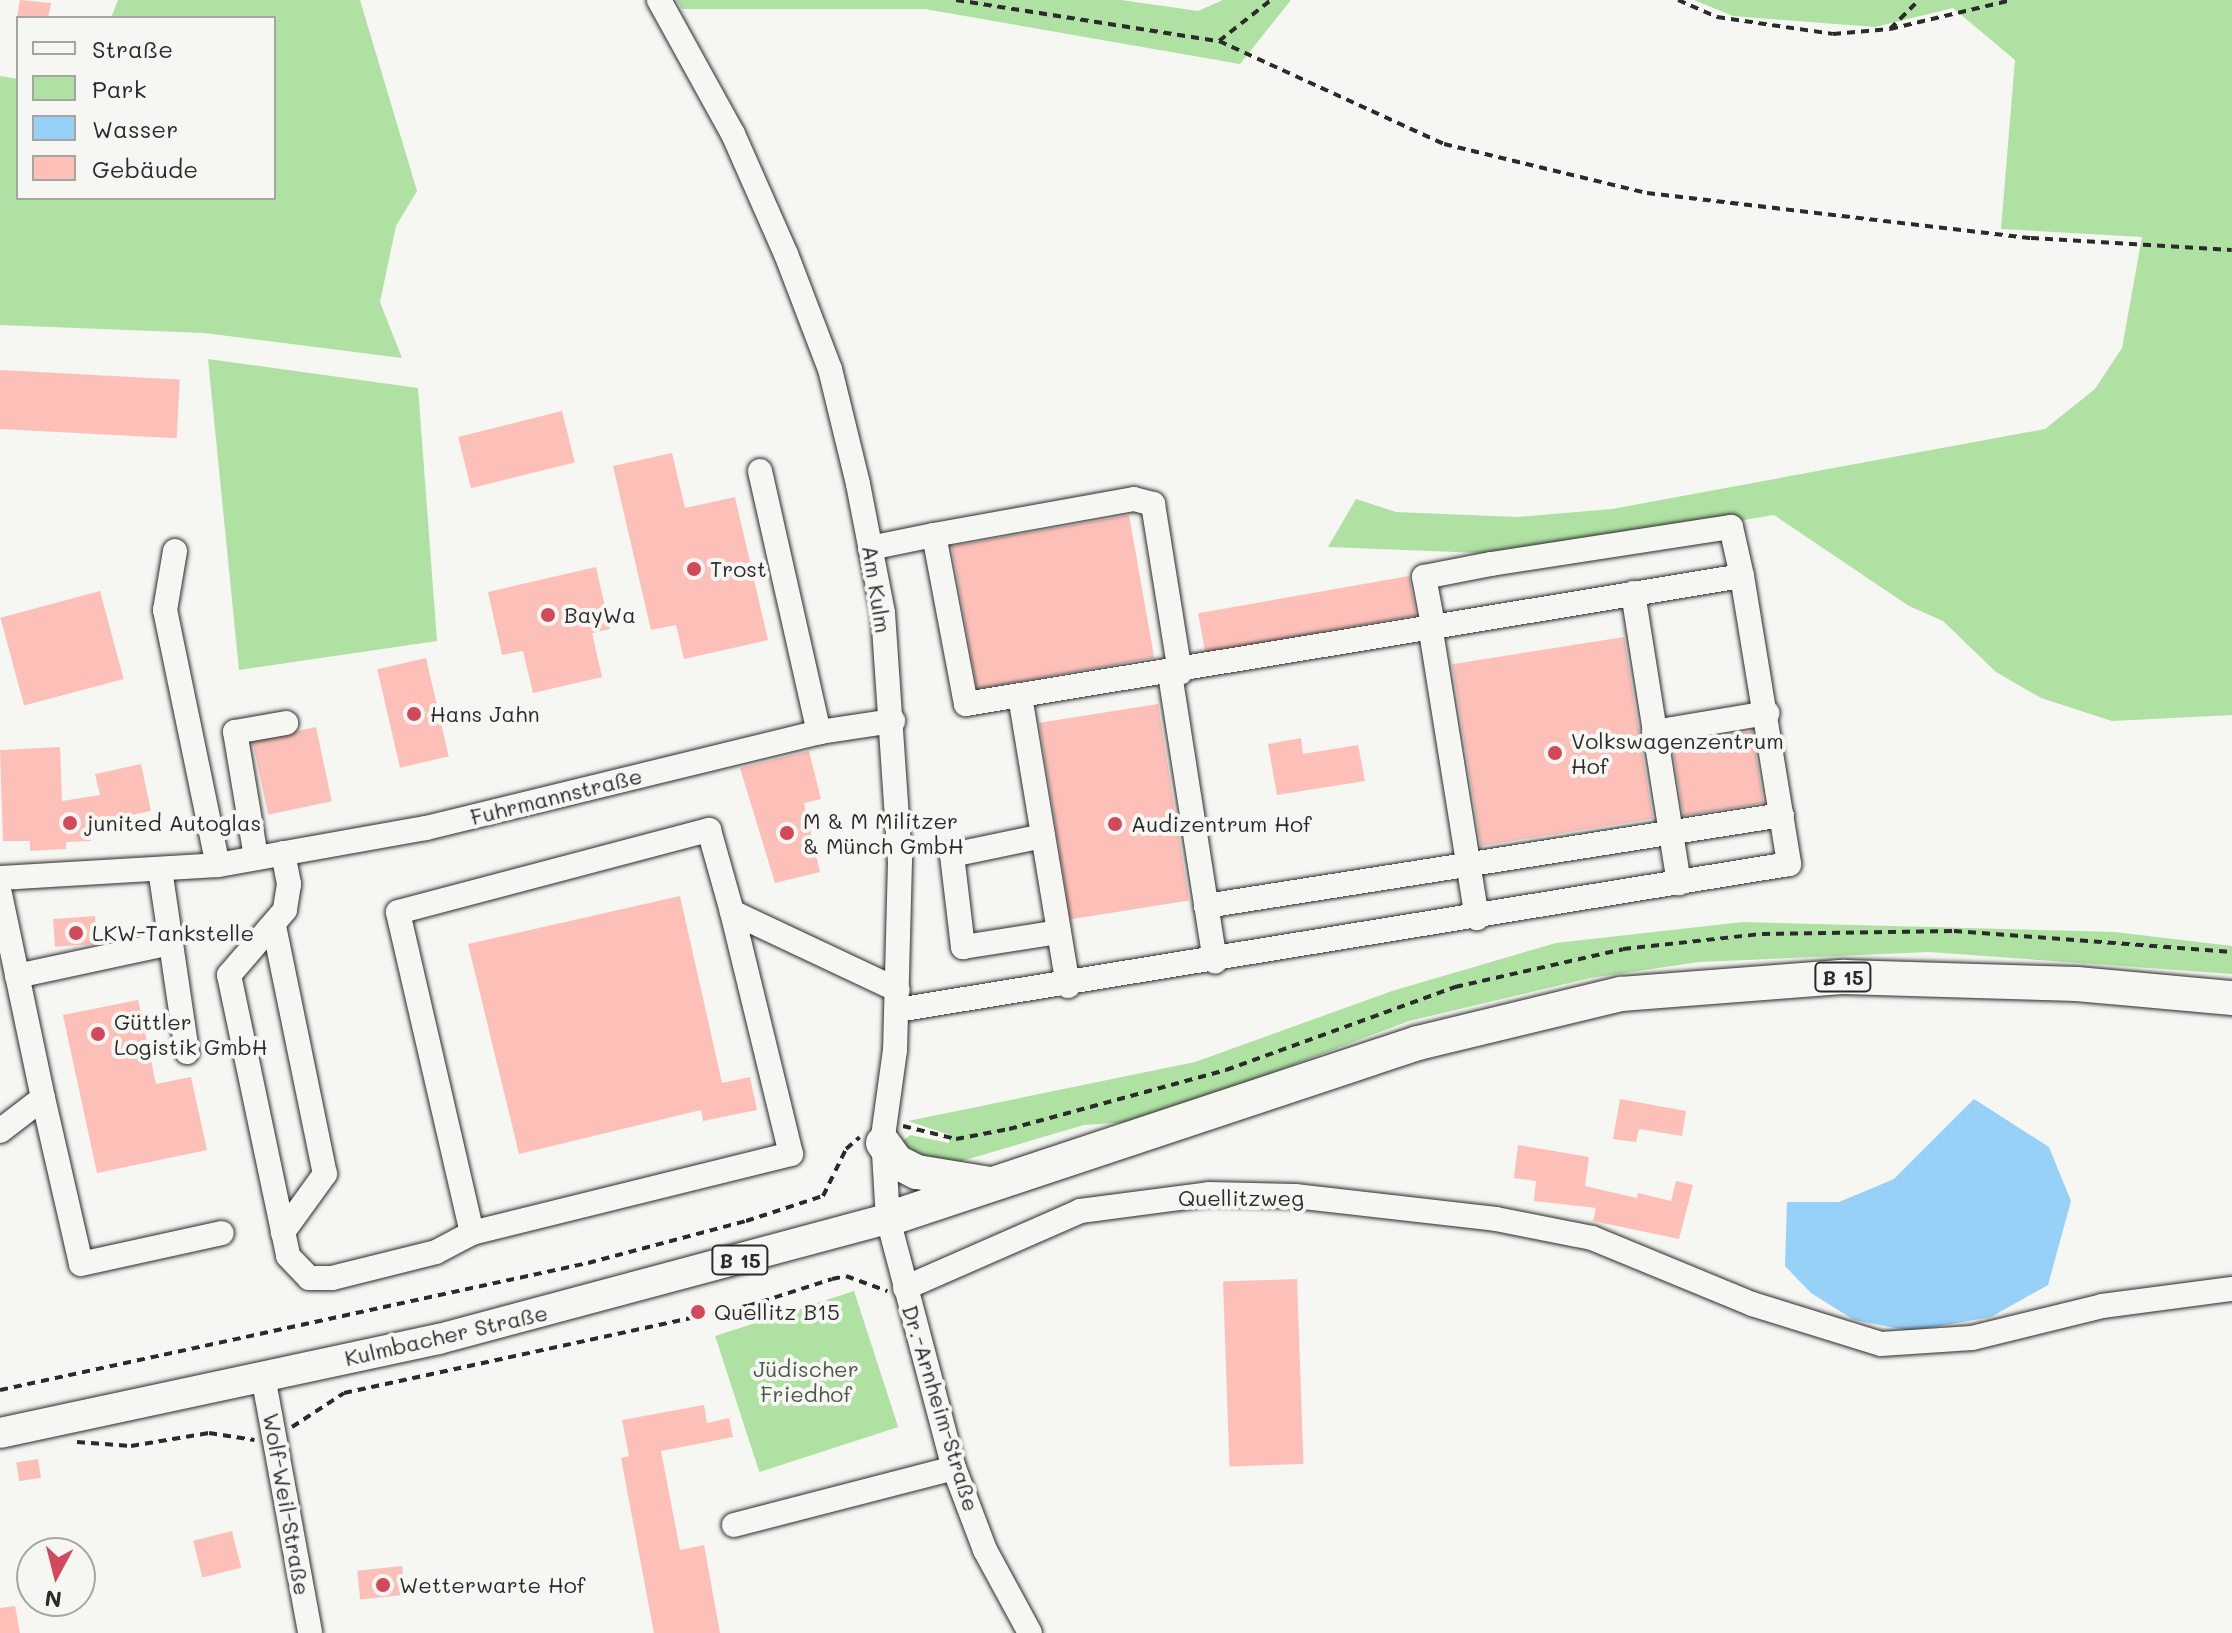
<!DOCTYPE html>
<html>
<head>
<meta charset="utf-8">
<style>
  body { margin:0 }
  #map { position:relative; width:2232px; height:1633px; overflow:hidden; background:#f6f6f2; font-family:Mali,sans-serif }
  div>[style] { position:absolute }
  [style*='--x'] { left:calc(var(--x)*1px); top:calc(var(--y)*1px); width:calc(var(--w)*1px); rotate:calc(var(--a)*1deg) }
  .green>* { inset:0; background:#afe1a2; transform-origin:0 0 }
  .water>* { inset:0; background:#97d1f7 }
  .building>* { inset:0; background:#fcc0b9; transform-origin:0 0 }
  .path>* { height:4px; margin-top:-2px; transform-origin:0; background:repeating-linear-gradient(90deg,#2b2b2b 0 8px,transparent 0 14px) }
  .roads { filter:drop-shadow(0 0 2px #2b2b2b) drop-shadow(0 0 2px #2b2b2b) }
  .minor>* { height:24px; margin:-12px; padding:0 12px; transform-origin:12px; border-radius:12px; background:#f6f6f2 }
  .major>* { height:30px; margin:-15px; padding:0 15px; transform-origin:15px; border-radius:15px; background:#f6f6f2 }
  .highway>* { height:34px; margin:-17px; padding:0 17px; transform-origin:17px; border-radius:17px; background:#f6f6f2 }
  .dots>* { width:22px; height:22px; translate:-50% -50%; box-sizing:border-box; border:4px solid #f6f6f2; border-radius:50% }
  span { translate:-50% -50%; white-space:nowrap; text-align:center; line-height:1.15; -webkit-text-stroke:8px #f6f6f2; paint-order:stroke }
  .shield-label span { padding:2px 6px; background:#f6f6f2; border:2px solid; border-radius:6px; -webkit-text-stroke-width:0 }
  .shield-label { font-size:20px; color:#2b2b2b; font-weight:700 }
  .poi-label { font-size:22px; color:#2b2b2b }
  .left { translate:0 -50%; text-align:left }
  .street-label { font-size:22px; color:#2b2b2b }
  .park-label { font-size:22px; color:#4c5849 }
  .legend { position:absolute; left:16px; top:16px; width:260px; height:184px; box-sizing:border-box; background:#f6f6f2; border:2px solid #a5a5a2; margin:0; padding:10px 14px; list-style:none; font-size:24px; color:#2b2b2b }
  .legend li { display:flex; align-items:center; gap:16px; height:40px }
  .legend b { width:40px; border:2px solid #a5a5a2 }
  .north { position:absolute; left:16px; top:1537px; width:80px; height:80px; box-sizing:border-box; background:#f6f6f2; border:2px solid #a5a5a2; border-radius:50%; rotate:187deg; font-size:22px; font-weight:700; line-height:32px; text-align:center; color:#2b2b2b }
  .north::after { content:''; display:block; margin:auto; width:28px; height:36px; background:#d1495b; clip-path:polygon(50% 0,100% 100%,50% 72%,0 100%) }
</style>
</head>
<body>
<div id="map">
  <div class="green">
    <div style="clip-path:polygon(118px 0,360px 0,417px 191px,396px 226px,380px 302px,402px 358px,204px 333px,0 325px,0 76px,18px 79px,18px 198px,274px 198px,274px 18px,111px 18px)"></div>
    <div style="clip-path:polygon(677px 0,1121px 0,1198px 11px,1223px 0,1291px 0,1240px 64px,925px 9px,682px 9px)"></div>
    <div style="clip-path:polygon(1694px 0,2232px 0,2232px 715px,2112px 721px,2041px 698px,1996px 672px,1943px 621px,1909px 606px,1774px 515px,1535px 555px,1328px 547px,1356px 499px,1396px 512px,1517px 517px,1612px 509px,2045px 429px,2095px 389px,2122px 348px,2142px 237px,2001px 229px,2015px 60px,1953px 8px,1875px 27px,1733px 16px)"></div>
    <div style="clip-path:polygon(208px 359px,418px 388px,437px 641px,239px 670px)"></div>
    <div style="clip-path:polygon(1743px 922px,2115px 932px,2232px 946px,2232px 974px,1929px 952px,1699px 962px,1590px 978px,1409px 1021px,1181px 1107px,1129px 1122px,1084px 1125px,948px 1165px,923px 1167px,901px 1143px,910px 1135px,949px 1143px,950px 1135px,908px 1121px,1195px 1062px,1392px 991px,1556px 943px)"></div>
    <div style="left:854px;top:1291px;width:143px;height:146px;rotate:72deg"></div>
  </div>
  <div class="water">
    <div style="clip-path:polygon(1974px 1099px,2049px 1147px,2071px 1201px,2048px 1285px,1991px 1317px,1911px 1331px,1854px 1320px,1811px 1293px,1785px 1266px,1787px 1202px,1839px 1202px,1894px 1179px)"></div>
  </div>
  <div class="building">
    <div style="clip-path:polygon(20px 0,51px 3px,48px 18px,17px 18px)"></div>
    <div style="left:0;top:370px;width:180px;height:59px;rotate:3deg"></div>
    <div style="left:562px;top:411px;width:53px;height:107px;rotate:76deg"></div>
    <div style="clip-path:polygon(672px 453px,685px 508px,735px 497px,768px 640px,684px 659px,676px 625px,651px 630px,613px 466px)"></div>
    <div style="left:1129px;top:515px;width:145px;height:180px;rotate:80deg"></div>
    <div style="clip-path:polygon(596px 567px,610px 629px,592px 633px,602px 677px,533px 693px,523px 651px,502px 655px,488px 592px)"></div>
    <div style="left:1409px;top:576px;width:40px;height:214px;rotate:80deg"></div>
    <div style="left:100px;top:591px;width:91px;height:103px;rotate:75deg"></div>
    <div style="left:1624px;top:637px;width:184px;height:174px;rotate:81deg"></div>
    <div style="left:426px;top:658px;width:101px;height:50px;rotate:77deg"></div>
    <div style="left:1158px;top:704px;width:199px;height:120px;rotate:81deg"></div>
    <div style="left:316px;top:727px;width:76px;height:65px;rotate:78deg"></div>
    <div style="left:1752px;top:731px;width:73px;height:81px;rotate:81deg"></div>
    <div style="clip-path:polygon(1301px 738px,1303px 754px,1358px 745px,1365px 781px,1277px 795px,1268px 744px)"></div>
    <div style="clip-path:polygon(60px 747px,62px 801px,100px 795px,95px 774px,141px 764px,151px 811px,88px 824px,91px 841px,66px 842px,66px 849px,30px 851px,30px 841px,3px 841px,0 750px)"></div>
    <div style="clip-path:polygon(809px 751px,821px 799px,804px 803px,820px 872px,775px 883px,740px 768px)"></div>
    <div style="clip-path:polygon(680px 896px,722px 1083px,750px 1077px,757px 1110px,703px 1121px,701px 1110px,519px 1154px,468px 944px)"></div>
    <div style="left:95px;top:916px;width:28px;height:42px;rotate:86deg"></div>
    <div style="clip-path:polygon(138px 1000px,156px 1084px,191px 1077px,207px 1150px,97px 1173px,63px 1015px)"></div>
    <div style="clip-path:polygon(1620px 1099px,1686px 1111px,1682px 1136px,1639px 1129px,1636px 1142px,1613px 1139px)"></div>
    <div style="clip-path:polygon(1518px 1145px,1589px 1157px,1585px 1186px,1637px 1198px,1638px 1193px,1671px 1201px,1676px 1181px,1693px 1185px,1679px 1239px,1593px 1221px,1596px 1208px,1534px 1201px,1536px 1181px,1514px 1178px)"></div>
    <div style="left:1297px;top:1279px;width:185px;height:74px;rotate:88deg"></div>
    <div style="clip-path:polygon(704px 1405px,707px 1423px,729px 1418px,733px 1437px,661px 1451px,680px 1550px,704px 1545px,720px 1633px,654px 1633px,621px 1458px,629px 1456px,622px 1420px)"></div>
    <div style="left:38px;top:1459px;width:19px;height:22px;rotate:81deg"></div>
    <div style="left:232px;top:1531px;width:38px;height:40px;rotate:76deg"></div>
    <div style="left:402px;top:1566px;width:29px;height:45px;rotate:84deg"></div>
    <div style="clip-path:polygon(15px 1606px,20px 1633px,0 1633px,0 1608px)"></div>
  </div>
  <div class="path">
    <div style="--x:956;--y:0;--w:266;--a:8.9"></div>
    <div style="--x:1219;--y:41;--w:247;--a:24.6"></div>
    <div style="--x:1444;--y:144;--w:209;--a:13.6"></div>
    <div style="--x:1647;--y:193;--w:387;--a:6.7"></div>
    <div style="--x:2031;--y:238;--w:201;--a:3.4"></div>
    <div style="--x:1678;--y:0;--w:43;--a:23.6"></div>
    <div style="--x:1717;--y:17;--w:117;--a:8.3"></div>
    <div style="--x:1833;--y:34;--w:57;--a:-5"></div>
    <div style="--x:1890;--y:29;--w:125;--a:-13.4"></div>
    <div style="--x:1890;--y:29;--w:41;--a:-45"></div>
    <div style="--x:1219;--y:41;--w:66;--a:-38.3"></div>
    <div style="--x:903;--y:1126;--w:55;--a:13.8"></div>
    <div style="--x:956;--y:1139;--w:54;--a:-10.7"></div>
    <div style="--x:1009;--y:1129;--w:225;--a:-15.2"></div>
    <div style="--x:1226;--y:1070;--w:244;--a:-19.9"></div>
    <div style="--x:1455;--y:987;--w:172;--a:-12.7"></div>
    <div style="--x:1623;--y:949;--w:140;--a:-6.2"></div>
    <div style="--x:1762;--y:934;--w:192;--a:-0.9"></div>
    <div style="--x:1954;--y:931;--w:279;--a:4.3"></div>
    <div style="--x:0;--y:1390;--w:602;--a:-12.19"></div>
    <div style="--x:588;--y:1263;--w:163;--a:-14.9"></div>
    <div style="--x:746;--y:1221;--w:81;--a:-18"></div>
    <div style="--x:823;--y:1196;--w:52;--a:-63.9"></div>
    <div style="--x:846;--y:1149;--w:18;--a:-41"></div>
    <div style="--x:292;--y:1427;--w:62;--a:-33.2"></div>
    <div style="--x:344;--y:1393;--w:413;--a:-12.2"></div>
    <div style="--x:748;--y:1306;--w:88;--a:-17.8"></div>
    <div style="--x:832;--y:1279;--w:14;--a:-12"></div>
    <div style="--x:846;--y:1276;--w:44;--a:20.1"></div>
    <div style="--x:77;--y:1442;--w:54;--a:4.2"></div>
    <div style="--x:131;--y:1446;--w:79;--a:-9.5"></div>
    <div style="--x:209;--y:1433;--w:46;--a:8.8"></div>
  </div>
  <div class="roads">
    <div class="minor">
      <div style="--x:659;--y:0;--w:153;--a:61.1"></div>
      <div style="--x:733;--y:134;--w:131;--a:66.2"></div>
      <div style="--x:786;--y:254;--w:123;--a:69.1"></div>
      <div style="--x:830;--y:369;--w:118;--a:76.3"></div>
      <div style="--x:858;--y:484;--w:131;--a:79"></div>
      <div style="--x:883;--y:613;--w:249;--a:86.1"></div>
      <div style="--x:900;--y:861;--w:189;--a:91.5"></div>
      <div style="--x:895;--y:1050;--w:87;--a:97.9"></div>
      <div style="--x:883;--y:1136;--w:83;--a:86.6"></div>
      <div style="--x:888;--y:1219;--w:258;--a:75.2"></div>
      <div style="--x:954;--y:1468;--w:88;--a:69.3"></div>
      <div style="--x:985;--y:1550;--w:94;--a:61.5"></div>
      <div style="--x:760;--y:471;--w:268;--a:77.3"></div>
      <div style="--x:934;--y:535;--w:203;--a:-10.2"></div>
      <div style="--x:1134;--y:499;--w:20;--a:15"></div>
      <div style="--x:1153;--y:504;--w:171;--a:80.9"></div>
      <div style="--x:870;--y:548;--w:65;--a:-11.5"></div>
      <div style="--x:934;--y:535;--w:172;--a:79.3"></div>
      <div style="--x:966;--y:704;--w:786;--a:-9.37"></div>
      <div style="--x:1742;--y:576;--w:292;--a:80.7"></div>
      <div style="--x:1789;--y:864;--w:904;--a:170.7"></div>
      <div style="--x:175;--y:551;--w:60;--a:99.6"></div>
      <div style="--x:165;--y:610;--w:260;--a:78.3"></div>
      <div style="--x:1633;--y:593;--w:294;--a:81"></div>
      <div style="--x:1430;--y:625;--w:297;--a:80.9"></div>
      <div style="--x:1433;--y:625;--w:49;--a:-100.6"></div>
      <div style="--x:1424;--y:577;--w:68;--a:-11"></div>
      <div style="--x:1491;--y:564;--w:243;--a:-8.8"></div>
      <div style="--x:1731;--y:527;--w:50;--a:77.3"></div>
      <div style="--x:1170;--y:674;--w:291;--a:81.1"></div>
      <div style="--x:1020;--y:696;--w:294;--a:80.6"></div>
      <div style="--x:1654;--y:732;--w:115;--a:-9.5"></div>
      <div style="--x:1043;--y:836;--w:93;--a:168.2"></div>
      <div style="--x:952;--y:855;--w:93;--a:83.2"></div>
      <div style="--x:963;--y:947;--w:97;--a:-8.9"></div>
      <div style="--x:283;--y:853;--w:32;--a:79"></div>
      <div style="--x:289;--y:884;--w:26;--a:99"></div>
      <div style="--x:285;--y:910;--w:86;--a:130.7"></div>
      <div style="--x:229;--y:975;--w:287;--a:78.1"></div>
      <div style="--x:288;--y:1256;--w:30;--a:46"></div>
      <div style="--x:309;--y:1278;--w:23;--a:0"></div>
      <div style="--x:332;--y:1278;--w:107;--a:-14"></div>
      <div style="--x:436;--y:1252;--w:41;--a:-27.8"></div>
      <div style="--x:256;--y:857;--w:127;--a:-99.5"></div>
      <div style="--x:235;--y:732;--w:52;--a:-10"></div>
      <div style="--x:160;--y:869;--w:185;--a:81.6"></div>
      <div style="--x:0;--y:878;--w:218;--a:-3.4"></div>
      <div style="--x:218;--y:865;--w:211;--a:-10.1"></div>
      <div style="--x:426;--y:828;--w:405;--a:-13.7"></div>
      <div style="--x:819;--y:732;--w:75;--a:-8.5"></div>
      <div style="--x:0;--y:894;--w:208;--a:78.1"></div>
      <div style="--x:43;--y:1098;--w:54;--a:142.5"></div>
      <div style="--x:1206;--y:906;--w:583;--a:-8.98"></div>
      <div style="--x:732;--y:912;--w:249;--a:76.3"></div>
      <div style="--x:791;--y:1154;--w:329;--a:166.1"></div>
      <div style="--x:472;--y:1233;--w:329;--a:-103"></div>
      <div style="--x:398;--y:912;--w:322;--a:-14.8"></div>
      <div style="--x:709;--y:830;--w:85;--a:74.3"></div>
      <div style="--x:732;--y:912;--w:183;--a:25.2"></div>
      <div style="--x:274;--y:926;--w:253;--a:78.4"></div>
      <div style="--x:325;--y:1174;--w:72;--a:125.9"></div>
      <div style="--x:17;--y:976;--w:157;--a:-12.1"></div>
      <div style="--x:43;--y:1098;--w:170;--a:77.1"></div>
      <div style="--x:81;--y:1264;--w:144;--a:-12.4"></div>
      <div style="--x:905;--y:1288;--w:191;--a:-23.7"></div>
      <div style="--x:1080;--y:1211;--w:130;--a:-7.5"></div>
      <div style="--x:1209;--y:1194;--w:86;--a:1.3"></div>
      <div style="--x:1295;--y:1196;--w:202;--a:6.5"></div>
      <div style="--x:1496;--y:1219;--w:98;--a:11.2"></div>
      <div style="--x:1592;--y:1238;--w:173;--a:22.4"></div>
      <div style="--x:1752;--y:1304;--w:135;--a:17.2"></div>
      <div style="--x:1881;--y:1344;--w:91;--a:-3.8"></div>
      <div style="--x:1972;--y:1338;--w:134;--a:-13.8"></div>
      <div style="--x:2102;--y:1306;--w:131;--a:-7.5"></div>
      <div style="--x:263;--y:1376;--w:261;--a:79.6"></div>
      <div style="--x:734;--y:1525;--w:227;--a:-14.5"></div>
    </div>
    <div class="major">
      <div style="--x:0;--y:1433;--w:449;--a:-12.1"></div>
      <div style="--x:439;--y:1339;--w:465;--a:-15"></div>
    </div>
    <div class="highway">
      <div style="--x:883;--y:1143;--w:24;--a:54"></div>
      <div style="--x:897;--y:1162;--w:22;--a:27"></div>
      <div style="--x:917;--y:1172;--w:74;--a:9.3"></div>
      <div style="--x:888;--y:1219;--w:558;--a:-18.37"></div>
      <div style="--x:1418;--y:1043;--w:209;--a:-13.6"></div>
      <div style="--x:1621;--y:994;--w:224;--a:-4.4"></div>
      <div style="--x:1844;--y:977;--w:233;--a:1.7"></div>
      <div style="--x:2077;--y:984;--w:156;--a:5.2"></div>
    </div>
  </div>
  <div class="dots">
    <div style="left:694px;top:569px;background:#d1495b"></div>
    <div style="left:548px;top:615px;background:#d1495b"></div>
    <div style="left:414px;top:714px;background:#d1495b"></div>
    <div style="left:1555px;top:753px;background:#d1495b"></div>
    <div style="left:70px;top:823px;background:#d1495b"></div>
    <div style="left:1115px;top:824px;background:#d1495b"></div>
    <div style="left:787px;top:833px;background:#d1495b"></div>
    <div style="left:76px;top:933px;background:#d1495b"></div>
    <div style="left:98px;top:1034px;background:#d1495b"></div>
    <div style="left:698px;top:1312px;background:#d1495b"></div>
    <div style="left:383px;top:1585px;background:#d1495b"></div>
  </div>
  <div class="shield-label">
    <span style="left:1843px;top:977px">B 15</span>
    <span style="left:740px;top:1260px">B 15</span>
  </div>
  <div class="poi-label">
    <span class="left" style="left:710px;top:569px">Trost</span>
    <span class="left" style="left:564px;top:615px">BayWa</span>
    <span class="left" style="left:430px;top:714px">Hans Jahn</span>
    <span class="left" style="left:1571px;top:753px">Volkswagenzentrum<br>Hof</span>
    <span class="left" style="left:803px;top:833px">M &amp; M Militzer<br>&amp; Münch GmbH</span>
    <span class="left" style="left:86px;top:823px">junited Autoglas</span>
    <span class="left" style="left:1131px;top:824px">Audizentrum Hof</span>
    <span class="left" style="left:92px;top:933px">LKW-Tankstelle</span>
    <span class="left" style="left:114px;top:1034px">Güttler<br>Logistik GmbH</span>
    <span class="left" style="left:714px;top:1312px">Quellitz B15</span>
    <span class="left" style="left:399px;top:1585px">Wetterwarte Hof</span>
  </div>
  <div class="street-label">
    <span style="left:877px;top:589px;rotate:81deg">Am Kulm</span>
    <span style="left:556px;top:796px;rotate:-14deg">Fuhrmannstraße</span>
    <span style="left:1241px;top:1198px">Quellitzweg</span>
    <span style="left:446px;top:1335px;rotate:-13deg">Kulmbacher Straße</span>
    <span style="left:941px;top:1408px;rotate:73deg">Dr.-Arnheim-Straße</span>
    <span style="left:287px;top:1504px;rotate:80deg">Wolf-Weil-Straße</span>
  </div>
  <div class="park-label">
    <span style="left:806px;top:1381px">Jüdischer<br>Friedhof</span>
  </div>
  <ul class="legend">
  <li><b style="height:10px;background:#f6f6f2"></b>Straße</li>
  <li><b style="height:22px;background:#afe1a2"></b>Park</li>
  <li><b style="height:22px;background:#97d1f7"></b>Wasser</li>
  <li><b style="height:22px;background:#fcc0b9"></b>Gebäude</li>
  </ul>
  <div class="north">N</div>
</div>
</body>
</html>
